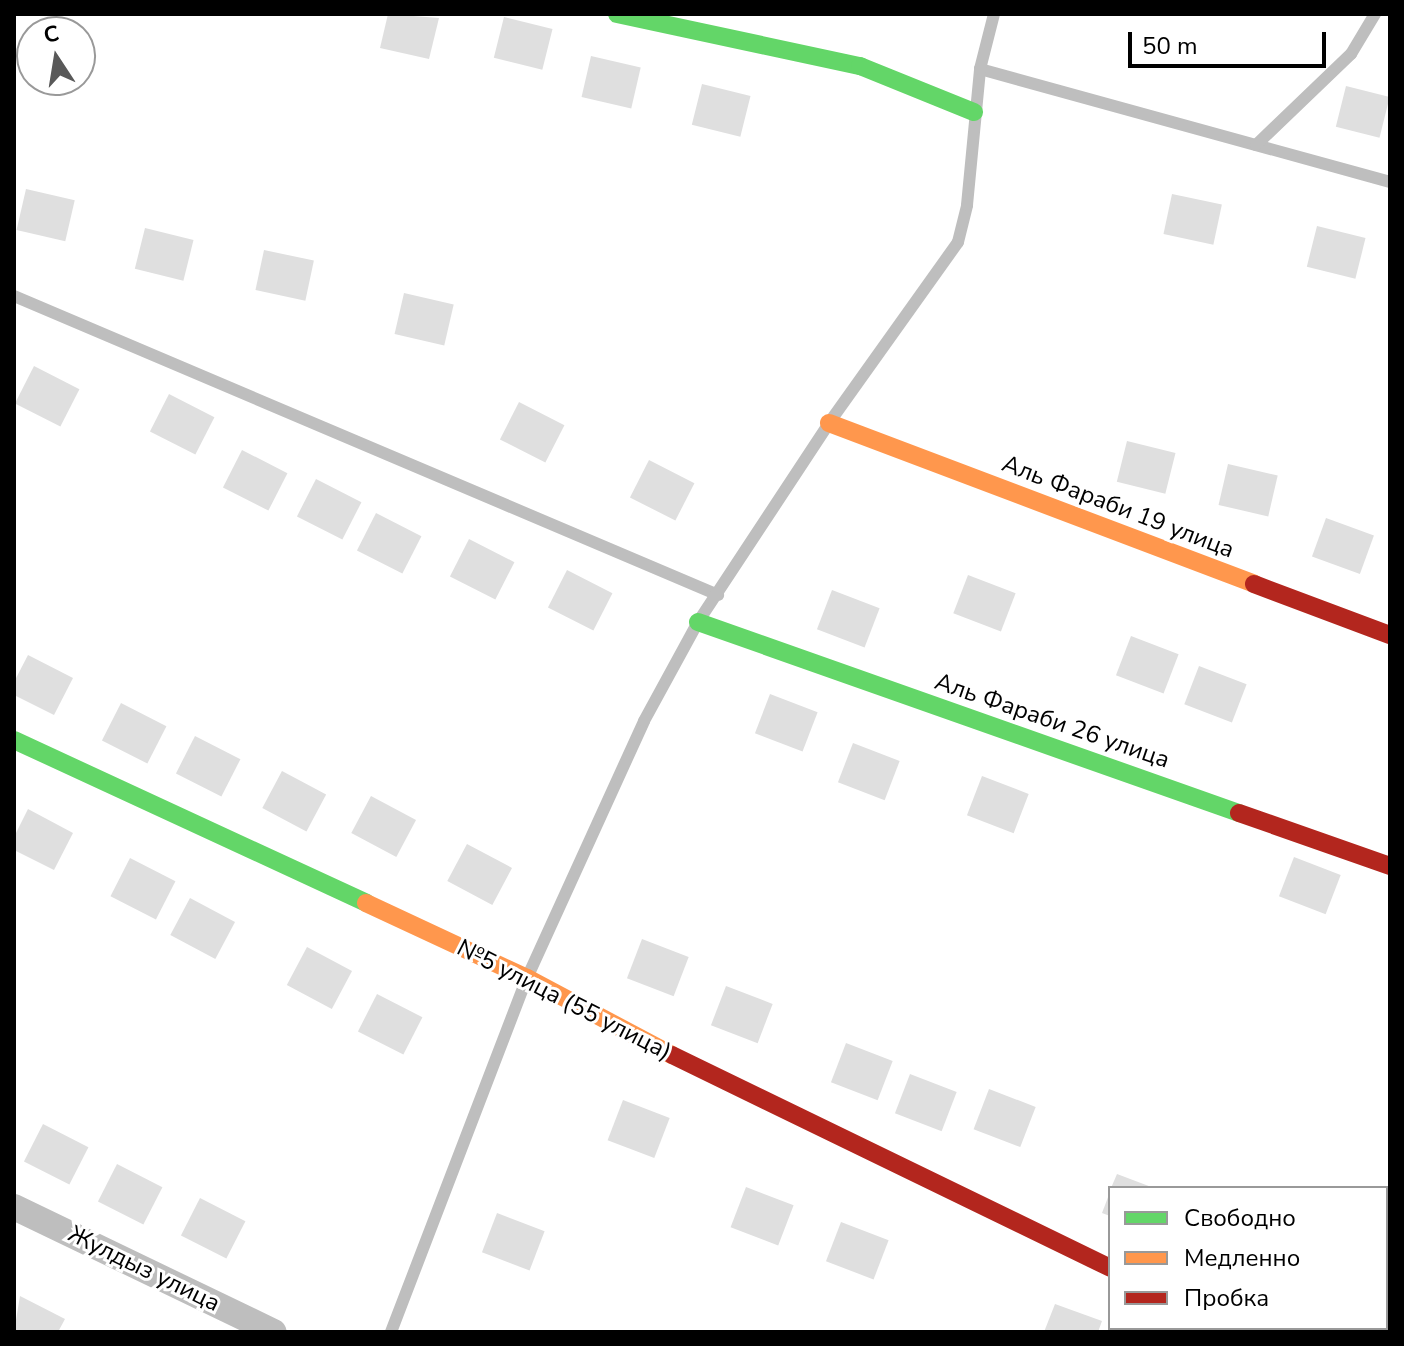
<!DOCTYPE html>
<html>
<head>
<meta charset="utf-8">
<style>
  body { margin:0 }
  #map { position:relative; width:1404px; height:1346px; overflow:hidden; background:#fff; font-family:"Nunito Sans",sans-serif }
  div>[style] { position:absolute }
  [style*='--x'] { left:calc(var(--x)*1px); top:calc(var(--y)*1px); width:calc(var(--w)*1px); rotate:calc(var(--a)*1deg) }
  .building>* { inset:0; background:#dfdfdf; transform-origin:0 0 }
  .lane>* { height:12px; margin:-6px; padding:0 6px; transform-origin:6px; border-radius:6px; background:#bebebe }
  .street>* { height:26px; margin:-13px; padding:0 13px; transform-origin:13px; border-radius:13px; background:#bebebe }
  .fast>* { height:18px; margin:-9px; padding:0 9px; transform-origin:9px; border-radius:9px; background:#63d668 }
  .slow>* { height:18px; margin:-9px; padding:0 9px; transform-origin:9px; border-radius:9px; background:#ff974d }
  .jam>* { height:18px; margin:-9px; padding:0 9px; transform-origin:9px; border-radius:9px; background:#b3261e }
  span { translate:-50% -50%; white-space:nowrap; text-align:center; line-height:1.15; -webkit-text-stroke:6px #fff; paint-order:stroke }
  .street-label { font-size:24px; color:#000 }
  .frame { position:absolute; inset:0; border:16px solid #000; pointer-events:none }
  .legend { position:absolute; left:1108px; top:1186px; width:280px; height:144px; box-sizing:border-box; background:#fff; border:2px solid #999; margin:0; padding:10px 14px; list-style:none; font-size:24px; color:#000 }
  .legend li { display:flex; align-items:center; gap:16px; height:40px }
  .legend b { width:40px; border:2px solid #999 }
  .north { position:absolute; left:16px; top:16px; width:80px; height:80px; box-sizing:border-box; background:#fff; border:2px solid #999; border-radius:50%; rotate:348deg; font-size:22px; font-weight:700; line-height:32px; text-align:center; color:#000 }
  .north::after { content:''; display:block; margin:auto; width:28px; height:36px; background:#595959; clip-path:polygon(50% 0,100% 100%,50% 72%,0 100%) }
  .scale { position:absolute; left:1128px; top:32px; width:198px; height:36px; box-sizing:border-box; border:4px solid #000; border-top:0; padding-left:10px; font-size:24px; line-height:28px; white-space:nowrap; color:#000; -webkit-text-stroke:6px #fff; paint-order:stroke }
</style>
</head>
<body>
<div id="map">
  <div class="building">
    <div style="clip-path:polygon(388px 14px,439px 18px,429px 59px,380px 48px)"></div>
    <div style="left:504px;top:17px;width:50px;height:42px;rotate:14deg"></div>
    <div style="left:591px;top:56px;width:51px;height:42px;rotate:13deg"></div>
    <div style="left:702px;top:84px;width:50px;height:42px;rotate:14deg"></div>
    <div style="left:1346px;top:86px;width:45px;height:42px;rotate:14deg"></div>
    <div style="left:26px;top:189px;width:50px;height:42px;rotate:13deg"></div>
    <div style="left:1172px;top:194px;width:51px;height:41px;rotate:12deg"></div>
    <div style="left:1317px;top:226px;width:50px;height:42px;rotate:14deg"></div>
    <div style="left:145px;top:228px;width:50px;height:42px;rotate:14deg"></div>
    <div style="left:264px;top:250px;width:51px;height:41px;rotate:12deg"></div>
    <div style="left:404px;top:293px;width:51px;height:42px;rotate:13deg"></div>
    <div style="left:34px;top:366px;width:51px;height:42px;rotate:27deg"></div>
    <div style="left:169px;top:394px;width:51px;height:42px;rotate:27deg"></div>
    <div style="left:519px;top:402px;width:51px;height:42px;rotate:27deg"></div>
    <div style="left:1127px;top:441px;width:50px;height:42px;rotate:14deg"></div>
    <div style="left:242px;top:450px;width:51px;height:42px;rotate:27deg"></div>
    <div style="left:649px;top:460px;width:51px;height:42px;rotate:27deg"></div>
    <div style="left:1228px;top:464px;width:51px;height:42px;rotate:13deg"></div>
    <div style="left:316px;top:479px;width:51px;height:42px;rotate:27deg"></div>
    <div style="left:376px;top:513px;width:51px;height:42px;rotate:27deg"></div>
    <div style="left:1326px;top:518px;width:51px;height:41px;rotate:20deg"></div>
    <div style="left:469px;top:539px;width:51px;height:42px;rotate:27deg"></div>
    <div style="left:567px;top:570px;width:51px;height:42px;rotate:27deg"></div>
    <div style="left:968px;top:575px;width:51px;height:41px;rotate:21deg"></div>
    <div style="left:832px;top:590px;width:51px;height:42px;rotate:21deg"></div>
    <div style="left:1131px;top:636px;width:51px;height:42px;rotate:21deg"></div>
    <div style="clip-path:polygon(28px 655px,73px 678px,54px 715px,14px 695px,14px 682px)"></div>
    <div style="left:1199px;top:666px;width:51px;height:41px;rotate:21deg"></div>
    <div style="left:770px;top:694px;width:51px;height:42px;rotate:21deg"></div>
    <div style="left:121px;top:703px;width:51px;height:42px;rotate:27deg"></div>
    <div style="left:195px;top:736px;width:51px;height:42px;rotate:27deg"></div>
    <div style="left:853px;top:743px;width:50px;height:42px;rotate:21deg"></div>
    <div style="left:282px;top:771px;width:50px;height:42px;rotate:28deg"></div>
    <div style="left:982px;top:776px;width:50px;height:42px;rotate:21deg"></div>
    <div style="left:371px;top:796px;width:51px;height:42px;rotate:28deg"></div>
    <div style="clip-path:polygon(28px 809px,73px 833px,54px 870px,14px 850px,14px 837px)"></div>
    <div style="left:467px;top:844px;width:51px;height:42px;rotate:28deg"></div>
    <div style="left:1294px;top:857px;width:50px;height:42px;rotate:21deg"></div>
    <div style="left:130px;top:858px;width:51px;height:43px;rotate:27deg"></div>
    <div style="left:190px;top:898px;width:51px;height:42px;rotate:28deg"></div>
    <div style="left:642px;top:939px;width:50px;height:42px;rotate:21deg"></div>
    <div style="left:307px;top:947px;width:51px;height:43px;rotate:28deg"></div>
    <div style="left:726px;top:986px;width:50px;height:42px;rotate:21deg"></div>
    <div style="left:377px;top:994px;width:51px;height:42px;rotate:27deg"></div>
    <div style="left:846px;top:1043px;width:50px;height:42px;rotate:21deg"></div>
    <div style="left:910px;top:1074px;width:50px;height:42px;rotate:21deg"></div>
    <div style="left:989px;top:1089px;width:50px;height:43px;rotate:21deg"></div>
    <div style="left:623px;top:1100px;width:50px;height:43px;rotate:21deg"></div>
    <div style="left:43px;top:1124px;width:51px;height:42px;rotate:27deg"></div>
    <div style="left:117px;top:1164px;width:51px;height:42px;rotate:27deg"></div>
    <div style="clip-path:polygon(1117px 1174px,1154px 1188px,1111px 1188px)"></div>
    <div style="left:746px;top:1187px;width:51px;height:43px;rotate:21deg"></div>
    <div style="clip-path:polygon(1110px 1192px,1110px 1216px,1102px 1213px)"></div>
    <div style="left:200px;top:1198px;width:51px;height:42px;rotate:27deg"></div>
    <div style="left:497px;top:1213px;width:51px;height:42px;rotate:21deg"></div>
    <div style="left:841px;top:1222px;width:51px;height:42px;rotate:21deg"></div>
    <div style="clip-path:polygon(1386px 1291px,1388px 1332px,1365px 1328px,1386px 1328px)"></div>
    <div style="clip-path:polygon(20px 1296px,65px 1319px,58px 1332px,14px 1332px)"></div>
    <div style="clip-path:polygon(1055px 1304px,1102px 1321px,1098px 1332px,1044px 1332px)"></div>
  </div>
  <div class="lane">
    <div style="--x:980;--y:69;--w:425;--a:15.4"></div>
    <div style="--x:1256;--y:145;--w:132;--a:-43.8"></div>
    <div style="--x:1351;--y:54;--w:47;--a:-59"></div>
    <div style="--x:14;--y:296;--w:765;--a:23.01"></div>
    <div style="--x:391;--y:1332;--w:379;--a:-69"></div>
    <div style="--x:527;--y:978;--w:282;--a:-65.5"></div>
    <div style="--x:644;--y:721;--w:113;--a:-61.4"></div>
    <div style="--x:698;--y:622;--w:238;--a:-56.6"></div>
    <div style="--x:829;--y:423;--w:222;--a:-54.5"></div>
    <div style="--x:958;--y:242;--w:38;--a:-76"></div>
    <div style="--x:967;--y:205;--w:137;--a:-84.5"></div>
    <div style="--x:980;--y:69;--w:57;--a:-75.7"></div>
  </div>
  <div class="street">
    <div style="--x:14;--y:1207;--w:288;--a:25.7"></div>
    <div style="--x:1236;--y:1328;--w:10;--a:24"></div>
  </div>
  <div class="fast">
    <div style="--x:617;--y:14;--w:249;--a:12.1"></div>
    <div style="--x:860;--y:66;--w:123;--a:22"></div>
    <div style="--x:698;--y:622;--w:574;--a:19.45"></div>
    <div style="--x:14;--y:740;--w:388;--a:24.8"></div>
  </div>
  <div class="slow">
    <div style="--x:829;--y:423;--w:454;--a:20.7"></div>
    <div style="--x:366;--y:903;--w:178;--a:25"></div>
    <div style="--x:527;--y:978;--w:164;--a:28"></div>
  </div>
  <div class="jam">
    <div style="--x:1254;--y:584;--w:145;--a:20.6"></div>
    <div style="--x:1239;--y:813;--w:160;--a:19.3"></div>
    <div style="--x:672;--y:1055;--w:487;--a:25.9"></div>
  </div>
  <div class="street-label">
    <span style="left:1118px;top:507px;rotate:21deg">Аль Фараби 19 улица</span>
    <span style="left:1052px;top:721px;rotate:19deg">Аль Фараби 26 улица</span>
    <span style="left:564px;top:1000px;rotate:27deg">№5 улица (55 улица)</span>
    <span style="left:144px;top:1269px;rotate:26deg">Жулдыз улица</span>
  </div>
  <div class="frame"></div>
  <ul class="legend">
  <li><b style="height:10px;background:#63d668"></b>Свободно</li>
  <li><b style="height:10px;background:#ff974d"></b>Медленно</li>
  <li><b style="height:10px;background:#b3261e"></b>Пробка</li>
  </ul>
  <div class="north">С</div>
  <div class="scale">50 m</div>
</div>
</body>
</html>
